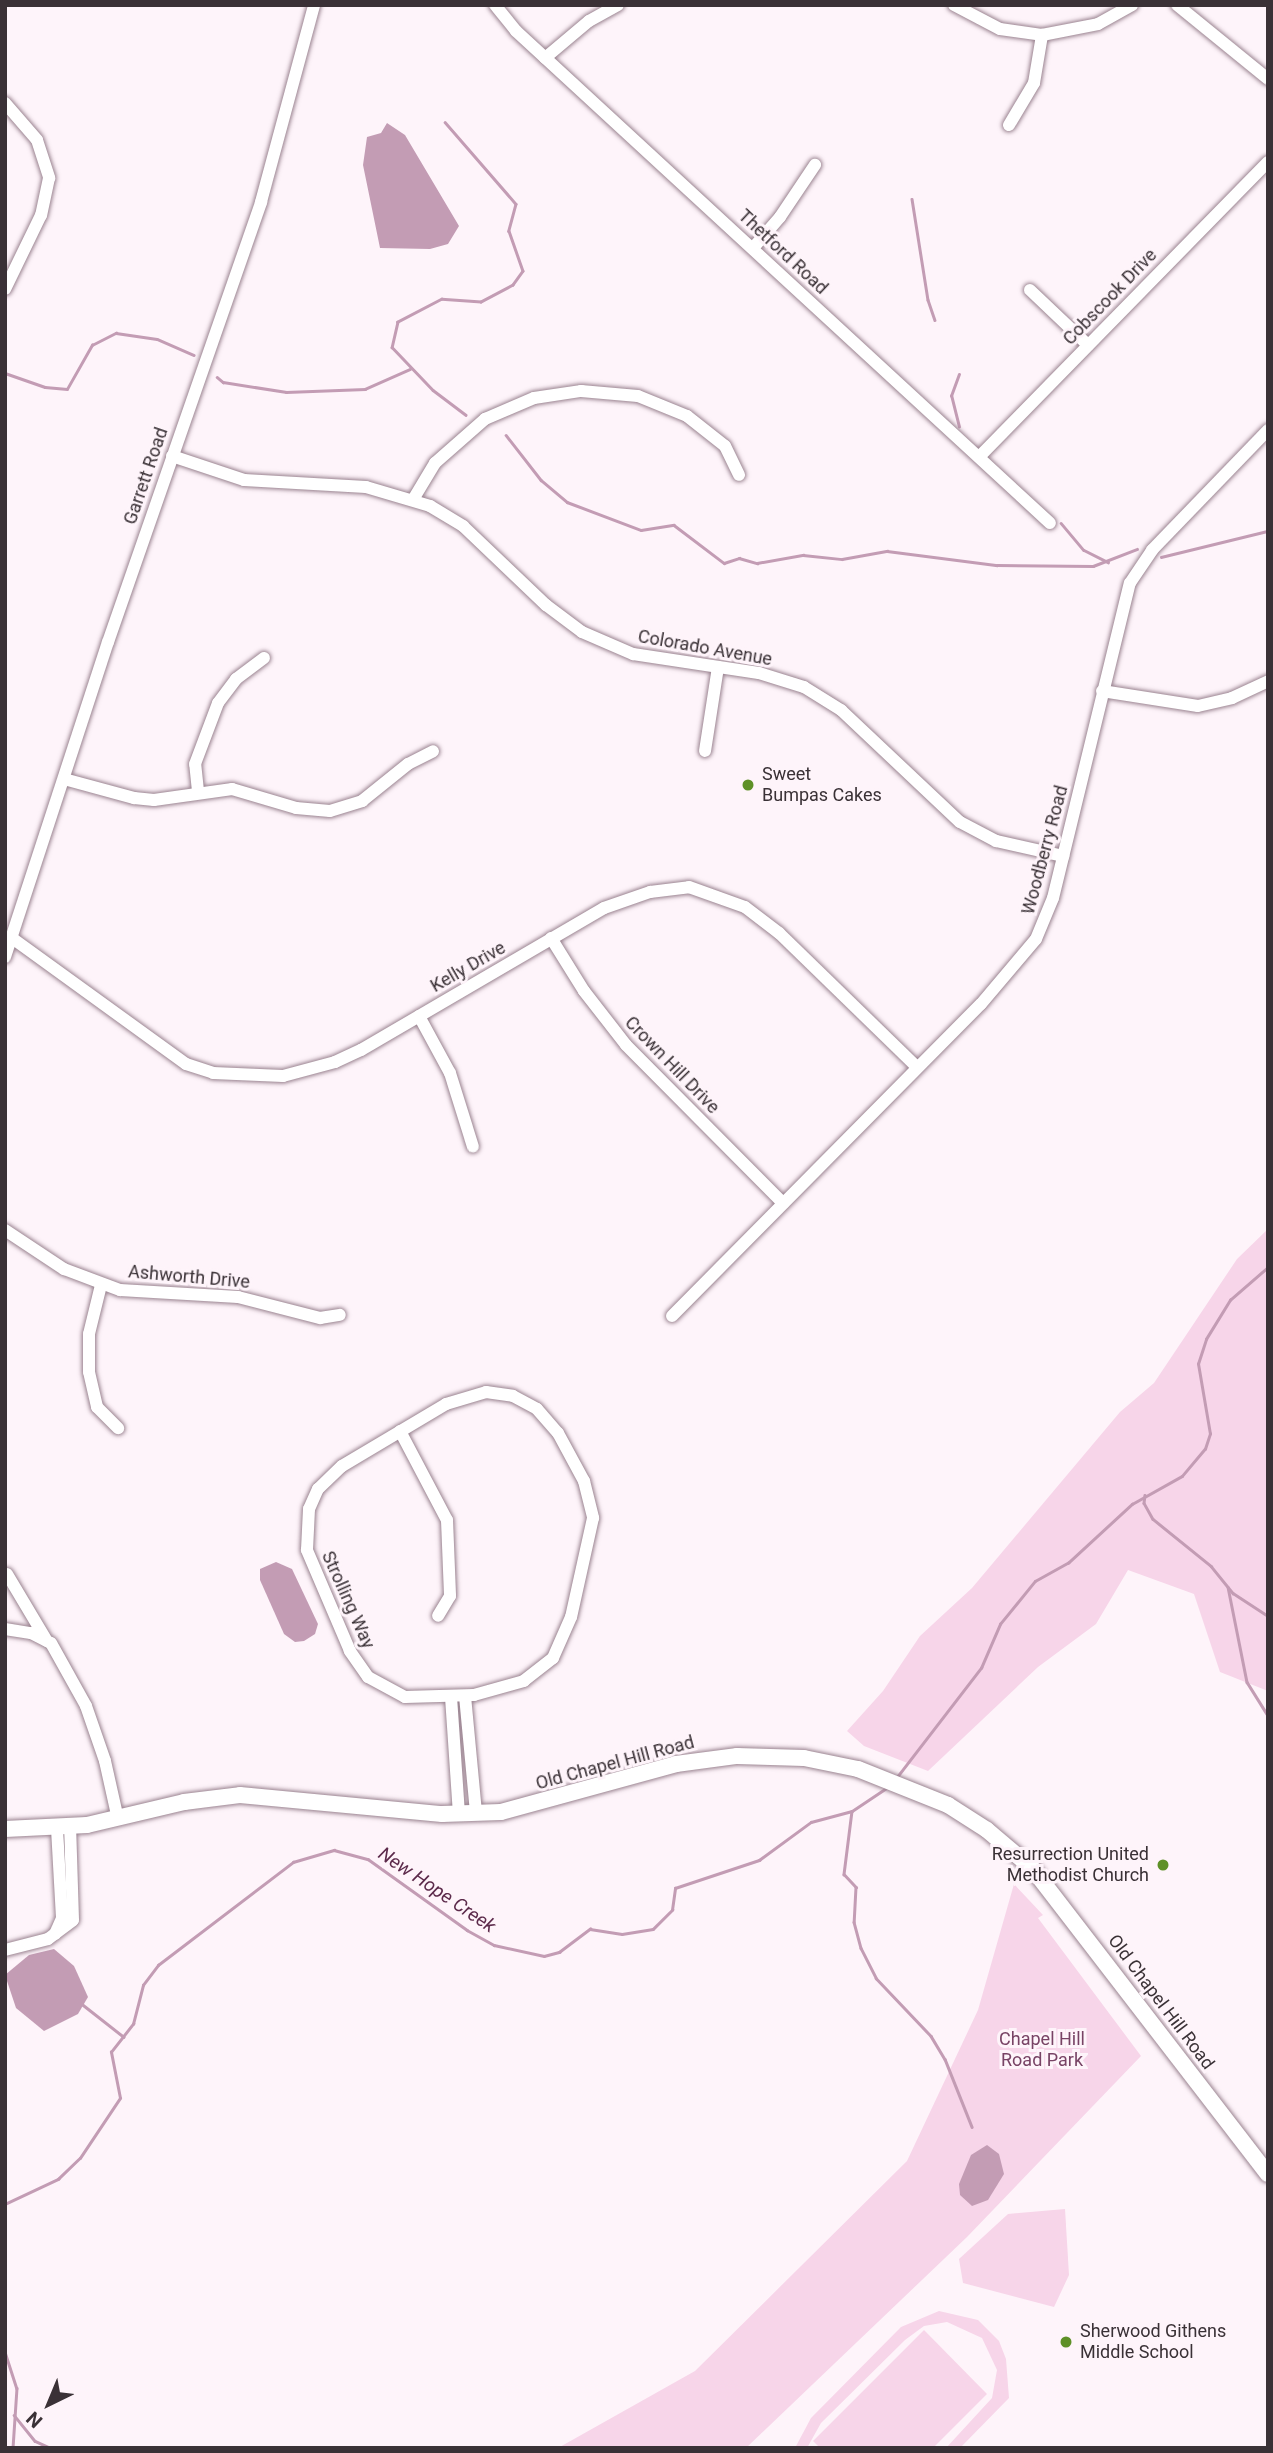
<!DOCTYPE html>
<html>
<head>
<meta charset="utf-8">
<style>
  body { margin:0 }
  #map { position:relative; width:1273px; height:2453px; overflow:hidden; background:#fef4fa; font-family:Roboto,sans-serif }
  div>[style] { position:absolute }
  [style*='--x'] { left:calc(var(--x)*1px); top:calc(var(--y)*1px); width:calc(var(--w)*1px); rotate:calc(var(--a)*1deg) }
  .green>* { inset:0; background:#f7d5e9 }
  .water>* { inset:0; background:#c39cb4 }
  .stream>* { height:2.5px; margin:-1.25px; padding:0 1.25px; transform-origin:1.25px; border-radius:1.25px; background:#c39cb4 }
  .roads { filter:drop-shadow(0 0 2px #9a8390) drop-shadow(0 0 2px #9a8390) }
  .minor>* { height:12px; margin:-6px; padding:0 6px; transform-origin:6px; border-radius:6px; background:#fff }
  .major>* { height:16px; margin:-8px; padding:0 8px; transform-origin:8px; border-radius:8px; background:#fff }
  .dots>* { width:19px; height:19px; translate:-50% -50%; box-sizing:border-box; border:4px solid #fef4fa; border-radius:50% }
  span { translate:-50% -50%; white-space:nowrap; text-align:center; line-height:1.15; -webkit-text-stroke:6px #fef4fa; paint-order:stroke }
  .street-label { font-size:18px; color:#3a3136 }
  .poi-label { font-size:18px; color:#3a3136 }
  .left { translate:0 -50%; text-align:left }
  .right { translate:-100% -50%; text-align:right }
  .park-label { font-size:18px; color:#784365 }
  .water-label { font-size:19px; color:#5c2a4b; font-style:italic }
  .frame { position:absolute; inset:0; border:7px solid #3a3136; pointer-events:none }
  .north { position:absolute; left:14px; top:2369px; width:70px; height:70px; -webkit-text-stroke:5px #fef4fa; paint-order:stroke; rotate:223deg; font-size:19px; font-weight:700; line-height:28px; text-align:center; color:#3a3136 }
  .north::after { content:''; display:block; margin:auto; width:24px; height:32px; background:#3a3136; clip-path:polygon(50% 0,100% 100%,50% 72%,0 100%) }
</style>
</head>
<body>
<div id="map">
  <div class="green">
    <div style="clip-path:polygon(1268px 1229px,1268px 1691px,1220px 1672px,1194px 1594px,1128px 1570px,1096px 1624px,1038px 1667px,928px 1771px,864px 1746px,847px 1731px,883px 1691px,920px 1636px,972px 1588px,1120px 1412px,1154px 1383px,1237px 1259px)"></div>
    <div style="clip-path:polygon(1014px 1884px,1043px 1915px,1038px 1918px,1141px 2056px,967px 2237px,746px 2448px,558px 2448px,695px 2371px,907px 2161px,978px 2010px)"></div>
    <div style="clip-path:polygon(1065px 2209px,1069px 2275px,1054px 2307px,963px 2283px,959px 2259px,1008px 2214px)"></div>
    <div style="clip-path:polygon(939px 2311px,978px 2320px,999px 2341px,1006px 2359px,1009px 2398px,960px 2448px,946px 2448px,992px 2398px,997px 2370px,982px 2338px,947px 2322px,924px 2326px,905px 2340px,821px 2423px,807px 2448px,795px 2448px,811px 2418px,901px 2327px)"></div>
    <div style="clip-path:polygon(924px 2330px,987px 2394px,933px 2448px,820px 2448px,813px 2441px)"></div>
  </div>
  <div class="water">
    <div style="clip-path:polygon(387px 123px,405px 135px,459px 226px,448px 244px,430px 249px,380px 248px,363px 165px,367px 137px,381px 133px)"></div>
    <div style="clip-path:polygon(276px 1562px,292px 1569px,318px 1624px,315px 1634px,304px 1641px,295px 1642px,284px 1634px,260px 1580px,260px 1569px)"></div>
    <div style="clip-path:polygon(54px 1949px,74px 1966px,88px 1997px,78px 2014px,44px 2031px,16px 2008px,5px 1975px,29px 1955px)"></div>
    <div style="clip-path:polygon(987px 2145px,999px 2154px,1004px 2174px,988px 2200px,972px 2206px,960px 2195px,959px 2184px,971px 2155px)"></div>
  </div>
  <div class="stream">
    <div style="--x:445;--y:122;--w:108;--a:49.1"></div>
    <div style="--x:516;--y:204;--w:28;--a:105"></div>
    <div style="--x:509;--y:231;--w:42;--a:70.7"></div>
    <div style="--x:523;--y:271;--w:17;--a:126"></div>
    <div style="--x:513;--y:285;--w:36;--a:152"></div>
    <div style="--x:481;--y:302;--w:39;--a:-176"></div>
    <div style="--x:442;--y:299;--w:50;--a:152.4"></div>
    <div style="--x:398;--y:322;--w:26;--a:103"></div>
    <div style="--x:392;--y:347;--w:59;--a:46.4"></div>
    <div style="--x:433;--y:390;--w:41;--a:37.1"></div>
    <div style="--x:912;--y:199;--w:102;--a:81"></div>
    <div style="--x:928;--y:300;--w:21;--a:71"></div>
    <div style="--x:5;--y:373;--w:42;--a:19.3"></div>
    <div style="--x:45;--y:387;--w:22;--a:5"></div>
    <div style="--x:67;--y:389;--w:51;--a:-60.4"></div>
    <div style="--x:92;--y:345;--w:27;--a:-27"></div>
    <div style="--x:116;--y:333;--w:41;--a:8.3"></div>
    <div style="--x:157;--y:339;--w:40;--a:23.4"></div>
    <div style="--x:217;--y:377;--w:8;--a:40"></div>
    <div style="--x:223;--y:382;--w:64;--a:9"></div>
    <div style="--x:286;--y:392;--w:79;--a:-2.2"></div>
    <div style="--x:365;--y:389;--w:49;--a:-24"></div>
    <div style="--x:959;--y:427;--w:32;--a:-104"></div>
    <div style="--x:951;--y:396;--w:23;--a:-70"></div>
    <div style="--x:506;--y:435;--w:57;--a:52.1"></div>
    <div style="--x:541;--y:480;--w:34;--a:40"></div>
    <div style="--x:567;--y:502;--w:79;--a:20.7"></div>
    <div style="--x:641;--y:530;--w:33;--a:-9"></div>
    <div style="--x:674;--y:525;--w:63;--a:37.2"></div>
    <div style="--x:724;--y:563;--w:16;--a:-18"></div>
    <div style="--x:739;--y:558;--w:19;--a:16"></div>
    <div style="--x:757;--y:563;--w:47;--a:-9.9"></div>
    <div style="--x:803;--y:555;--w:39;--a:6"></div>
    <div style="--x:842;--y:559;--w:46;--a:-10.1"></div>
    <div style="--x:887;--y:551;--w:111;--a:7.3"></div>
    <div style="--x:997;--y:565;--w:96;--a:0.6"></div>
    <div style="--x:1093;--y:566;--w:47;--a:-21.1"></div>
    <div style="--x:1061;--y:523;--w:35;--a:50"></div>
    <div style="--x:1084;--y:550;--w:27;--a:27"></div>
    <div style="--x:1161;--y:557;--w:110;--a:-13.7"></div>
    <div style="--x:1145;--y:1495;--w:8;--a:97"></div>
    <div style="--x:1144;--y:1503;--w:18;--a:61"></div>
    <div style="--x:1153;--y:1519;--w:75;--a:39"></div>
    <div style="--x:1211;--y:1566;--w:35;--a:51"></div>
    <div style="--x:1233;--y:1593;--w:42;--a:33.3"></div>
    <div style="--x:1228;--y:1587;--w:97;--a:78.7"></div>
    <div style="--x:1247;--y:1682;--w:39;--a:58"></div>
    <div style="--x:897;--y:1777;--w:138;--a:-52.4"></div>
    <div style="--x:981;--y:1668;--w:48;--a:-66.6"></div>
    <div style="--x:1000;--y:1624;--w:55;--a:-50.9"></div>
    <div style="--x:1035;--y:1581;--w:38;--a:-29"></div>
    <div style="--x:1068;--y:1563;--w:87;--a:-42.7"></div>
    <div style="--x:1132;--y:1504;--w:57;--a:-29.2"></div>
    <div style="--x:1182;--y:1476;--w:35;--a:-50"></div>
    <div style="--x:1205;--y:1449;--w:16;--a:-72"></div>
    <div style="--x:1210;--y:1434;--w:71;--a:-99.7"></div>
    <div style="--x:1198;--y:1364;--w:26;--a:-72"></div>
    <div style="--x:1206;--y:1339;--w:46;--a:-58.4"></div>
    <div style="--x:1230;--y:1300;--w:50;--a:-41"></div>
    <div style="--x:852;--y:1811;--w:64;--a:97.2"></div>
    <div style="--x:844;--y:1874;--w:18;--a:47"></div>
    <div style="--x:856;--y:1887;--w:35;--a:93"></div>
    <div style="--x:854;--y:1922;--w:27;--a:75"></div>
    <div style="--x:861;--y:1948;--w:34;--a:63"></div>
    <div style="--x:876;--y:1978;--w:80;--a:46.5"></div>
    <div style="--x:931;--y:2036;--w:27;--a:59"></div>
    <div style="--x:945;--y:2059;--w:73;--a:68.3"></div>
    <div style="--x:82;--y:2004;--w:53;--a:38.2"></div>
    <div style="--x:5;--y:2204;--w:59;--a:-25.3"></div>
    <div style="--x:58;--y:2179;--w:30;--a:-44"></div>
    <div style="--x:80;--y:2158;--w:72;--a:-56.3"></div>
    <div style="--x:120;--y:2098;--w:47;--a:-101.1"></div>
    <div style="--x:111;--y:2052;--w:36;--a:-52"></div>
    <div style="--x:133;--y:2024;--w:40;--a:-75.6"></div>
    <div style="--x:143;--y:1985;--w:25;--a:-53"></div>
    <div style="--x:158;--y:1965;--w:170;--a:-37.3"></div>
    <div style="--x:293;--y:1862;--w:43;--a:-16.3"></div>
    <div style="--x:334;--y:1850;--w:35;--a:15"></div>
    <div style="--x:368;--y:1859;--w:122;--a:35.6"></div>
    <div style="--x:467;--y:1930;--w:31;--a:29"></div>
    <div style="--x:494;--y:1945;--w:51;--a:12.4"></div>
    <div style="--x:544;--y:1956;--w:16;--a:-15"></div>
    <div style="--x:559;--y:1952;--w:39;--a:-37"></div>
    <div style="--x:590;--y:1929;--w:32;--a:9"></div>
    <div style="--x:622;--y:1934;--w:31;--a:-9"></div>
    <div style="--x:653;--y:1929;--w:27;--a:-45"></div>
    <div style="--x:672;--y:1910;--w:22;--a:-82"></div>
    <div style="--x:675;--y:1888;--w:89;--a:-18.4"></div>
    <div style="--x:759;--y:1860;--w:64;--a:-36.2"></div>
    <div style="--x:811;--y:1822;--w:42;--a:-15"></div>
    <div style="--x:852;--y:1811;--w:43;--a:-33.7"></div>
    <div style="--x:5;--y:2352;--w:38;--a:72"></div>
    <div style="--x:17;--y:2388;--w:60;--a:93.8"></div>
    <div style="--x:14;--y:2415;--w:33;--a:51"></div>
    <div style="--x:35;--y:2441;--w:17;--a:24"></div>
  </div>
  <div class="roads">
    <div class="minor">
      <div style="--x:495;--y:5;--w:33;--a:51"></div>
      <div style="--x:516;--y:31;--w:726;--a:42.66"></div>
      <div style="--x:954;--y:5;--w:52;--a:27.6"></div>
      <div style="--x:1000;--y:29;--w:42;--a:8.1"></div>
      <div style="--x:1042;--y:35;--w:57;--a:-11.1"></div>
      <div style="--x:1098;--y:24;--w:39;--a:-29"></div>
      <div style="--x:1177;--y:5;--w:117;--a:39.1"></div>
      <div style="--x:545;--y:58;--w:57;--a:-40.1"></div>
      <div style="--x:589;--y:21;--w:33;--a:-29"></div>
      <div style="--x:5;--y:103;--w:49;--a:49.1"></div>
      <div style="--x:37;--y:140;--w:40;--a:72"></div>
      <div style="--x:49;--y:178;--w:38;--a:102"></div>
      <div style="--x:41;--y:215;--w:82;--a:115.9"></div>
      <div style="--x:1009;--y:125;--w:49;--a:-59.2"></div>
      <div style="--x:1034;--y:83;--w:49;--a:-80.5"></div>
      <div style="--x:753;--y:248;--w:41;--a:-48.9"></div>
      <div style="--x:780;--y:217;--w:63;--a:-56.1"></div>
      <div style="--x:1030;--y:290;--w:80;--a:43.5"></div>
      <div style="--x:172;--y:456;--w:76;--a:18.4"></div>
      <div style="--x:244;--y:480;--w:122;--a:3.3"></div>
      <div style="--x:366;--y:487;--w:67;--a:16.5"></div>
      <div style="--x:430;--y:506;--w:39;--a:31"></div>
      <div style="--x:463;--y:526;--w:115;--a:43.6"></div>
      <div style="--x:546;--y:605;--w:45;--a:36.9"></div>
      <div style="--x:582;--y:632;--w:56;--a:23.3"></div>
      <div style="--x:633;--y:654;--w:127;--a:8.6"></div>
      <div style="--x:759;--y:673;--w:47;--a:17.3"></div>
      <div style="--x:804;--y:687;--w:44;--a:31.9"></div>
      <div style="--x:841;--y:710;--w:163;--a:43.3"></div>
      <div style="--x:960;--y:822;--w:41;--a:27.8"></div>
      <div style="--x:996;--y:841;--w:69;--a:12.6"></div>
      <div style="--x:979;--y:457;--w:413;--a:-45.6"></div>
      <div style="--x:414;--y:498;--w:41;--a:-59"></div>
      <div style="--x:435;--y:463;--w:67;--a:-41.3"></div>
      <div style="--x:485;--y:419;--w:53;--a:-23.2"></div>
      <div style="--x:534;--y:398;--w:48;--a:-8.5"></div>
      <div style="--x:581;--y:391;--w:57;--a:5"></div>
      <div style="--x:638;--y:396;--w:53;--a:22.2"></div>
      <div style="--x:687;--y:416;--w:48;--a:38.3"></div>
      <div style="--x:725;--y:446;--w:32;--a:64"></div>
      <div style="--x:1102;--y:691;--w:97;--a:8.9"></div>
      <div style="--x:1198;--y:706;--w:35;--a:-13"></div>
      <div style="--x:1232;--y:698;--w:40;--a:-25"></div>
      <div style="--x:705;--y:751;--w:85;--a:-81.2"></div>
      <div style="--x:64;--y:779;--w:73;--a:15.2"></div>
      <div style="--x:134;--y:798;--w:20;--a:6"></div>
      <div style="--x:154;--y:800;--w:79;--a:-8"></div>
      <div style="--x:232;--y:789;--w:67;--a:16.5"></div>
      <div style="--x:296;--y:808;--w:34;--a:5"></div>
      <div style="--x:330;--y:811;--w:34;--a:-17"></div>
      <div style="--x:362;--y:801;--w:59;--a:-38.8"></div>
      <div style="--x:408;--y:764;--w:28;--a:-27"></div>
      <div style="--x:198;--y:791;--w:27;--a:-96"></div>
      <div style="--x:195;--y:764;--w:65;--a:-69.3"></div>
      <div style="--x:218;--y:703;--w:30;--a:-53"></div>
      <div style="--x:236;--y:679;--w:35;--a:-37"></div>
      <div style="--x:12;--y:938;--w:215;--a:35.9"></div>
      <div style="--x:186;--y:1064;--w:28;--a:18"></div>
      <div style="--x:213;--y:1073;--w:70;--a:2.5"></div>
      <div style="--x:283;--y:1076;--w:54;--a:-15.1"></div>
      <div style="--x:335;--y:1062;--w:29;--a:-25"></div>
      <div style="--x:361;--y:1050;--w:281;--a:-30.3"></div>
      <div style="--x:604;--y:908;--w:49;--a:-19.2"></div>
      <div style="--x:650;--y:892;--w:39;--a:-7"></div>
      <div style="--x:689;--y:887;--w:59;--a:19.7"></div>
      <div style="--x:745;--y:907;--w:43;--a:37.4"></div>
      <div style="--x:779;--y:933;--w:192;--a:44.2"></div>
      <div style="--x:551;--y:938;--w:62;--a:58.1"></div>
      <div style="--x:584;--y:991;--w:68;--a:52.1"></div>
      <div style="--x:626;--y:1045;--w:223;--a:45.2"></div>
      <div style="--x:5;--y:957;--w:331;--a:-71.9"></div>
      <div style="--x:108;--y:642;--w:466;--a:-70.8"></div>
      <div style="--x:261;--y:202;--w:204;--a:-74.9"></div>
      <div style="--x:419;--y:1016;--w:65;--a:61.5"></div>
      <div style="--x:450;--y:1073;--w:77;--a:72.7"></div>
      <div style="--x:5;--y:1230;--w:71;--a:33.5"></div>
      <div style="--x:64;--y:1269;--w:60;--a:20.6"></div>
      <div style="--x:120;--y:1290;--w:118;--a:3.4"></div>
      <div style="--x:238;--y:1297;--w:85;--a:14.4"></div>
      <div style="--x:320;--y:1318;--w:20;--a:-9"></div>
      <div style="--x:101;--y:1285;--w:50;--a:103.8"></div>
      <div style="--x:89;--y:1334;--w:38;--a:90"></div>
      <div style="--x:89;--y:1372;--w:36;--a:77"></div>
      <div style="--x:97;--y:1407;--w:30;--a:45"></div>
      <div style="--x:672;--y:1316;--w:439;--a:-45.3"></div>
      <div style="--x:981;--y:1004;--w:85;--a:-49.8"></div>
      <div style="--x:1036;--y:939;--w:44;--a:-67.5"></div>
      <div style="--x:1053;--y:898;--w:324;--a:-76.3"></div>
      <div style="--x:1130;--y:583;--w:40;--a:-56"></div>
      <div style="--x:1152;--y:550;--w:167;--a:-46"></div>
      <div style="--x:486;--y:1392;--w:27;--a:8"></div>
      <div style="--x:513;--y:1396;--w:27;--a:28"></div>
      <div style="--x:537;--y:1409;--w:32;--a:49"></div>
      <div style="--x:558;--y:1433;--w:55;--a:61.6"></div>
      <div style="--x:584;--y:1481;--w:38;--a:76"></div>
      <div style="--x:593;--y:1518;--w:101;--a:102.5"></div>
      <div style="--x:571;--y:1617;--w:45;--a:113.7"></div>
      <div style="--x:553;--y:1658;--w:37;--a:142"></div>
      <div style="--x:524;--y:1681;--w:52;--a:164.4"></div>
      <div style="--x:474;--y:1695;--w:69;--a:178.3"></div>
      <div style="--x:405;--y:1697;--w:42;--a:-151.6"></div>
      <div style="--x:368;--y:1677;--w:32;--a:-125"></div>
      <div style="--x:350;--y:1651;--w:110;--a:-113.1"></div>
      <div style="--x:307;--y:1550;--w:41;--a:-87.2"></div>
      <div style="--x:309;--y:1509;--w:22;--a:-66"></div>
      <div style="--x:318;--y:1489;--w:33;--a:-44"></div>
      <div style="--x:342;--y:1466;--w:121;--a:-30.8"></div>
      <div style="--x:446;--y:1404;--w:42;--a:-16.7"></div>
      <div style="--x:400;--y:1431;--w:101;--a:62.2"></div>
      <div style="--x:447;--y:1520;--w:76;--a:87.7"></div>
      <div style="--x:450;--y:1596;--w:23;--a:121"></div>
      <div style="--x:7;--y:1574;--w:78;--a:59.2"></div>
      <div style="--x:5;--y:1629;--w:26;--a:9"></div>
      <div style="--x:31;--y:1633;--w:22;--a:27"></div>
      <div style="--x:51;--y:1643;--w:72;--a:60.9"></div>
      <div style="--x:86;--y:1706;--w:58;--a:70.9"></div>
      <div style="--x:105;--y:1761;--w:59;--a:77.4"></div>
      <div style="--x:465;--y:1696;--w:118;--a:84.6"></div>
      <div style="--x:451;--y:1697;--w:117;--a:86.1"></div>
      <div style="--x:55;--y:1934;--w:17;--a:-66"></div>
      <div style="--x:62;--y:1918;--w:90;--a:-93.2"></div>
      <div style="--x:5;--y:1950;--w:44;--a:-14.3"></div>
      <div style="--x:48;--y:1939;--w:31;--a:-37"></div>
      <div style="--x:73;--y:1920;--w:93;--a:-91.8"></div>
    </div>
    <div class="major">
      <div style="--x:5;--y:1829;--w:82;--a:-2.8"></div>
      <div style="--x:87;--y:1825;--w:100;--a:-13.3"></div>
      <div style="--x:184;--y:1802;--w:56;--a:-7.1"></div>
      <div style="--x:240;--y:1795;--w:203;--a:5.4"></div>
      <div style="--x:442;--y:1814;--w:59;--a:-1.9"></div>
      <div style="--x:501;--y:1812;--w:181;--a:-15.3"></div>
      <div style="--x:676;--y:1764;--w:62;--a:-7.5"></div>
      <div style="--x:737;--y:1756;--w:67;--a:1.7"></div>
      <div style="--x:804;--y:1758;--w:55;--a:11.5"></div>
      <div style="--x:858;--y:1769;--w:97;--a:21.8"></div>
      <div style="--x:948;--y:1805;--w:46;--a:32.7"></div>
      <div style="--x:987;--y:1830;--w:59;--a:40.2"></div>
      <div style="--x:1032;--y:1868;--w:386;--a:52.4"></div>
    </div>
  </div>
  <div class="dots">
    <div style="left:748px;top:785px;background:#5e9027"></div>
    <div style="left:1163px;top:1865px;background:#5e9027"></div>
    <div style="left:1066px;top:2342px;background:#5e9027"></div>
  </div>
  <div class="street-label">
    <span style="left:783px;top:252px;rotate:43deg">Thetford Road</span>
    <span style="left:1110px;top:297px;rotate:-46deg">Cobscook Drive</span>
    <span style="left:146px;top:476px;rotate:-71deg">Garrett Road</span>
    <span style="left:705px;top:648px;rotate:10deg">Colorado Avenue</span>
    <span style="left:1045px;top:850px;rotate:-75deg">Woodberry Road</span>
    <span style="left:468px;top:967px;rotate:-30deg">Kelly Drive</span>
    <span style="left:672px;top:1065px;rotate:46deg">Crown Hill Drive</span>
    <span style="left:189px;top:1277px;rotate:5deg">Ashworth Drive</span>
    <span style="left:348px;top:1600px;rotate:66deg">Strolling Way</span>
    <span style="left:615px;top:1763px;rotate:-15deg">Old Chapel Hill Road</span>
    <span style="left:1161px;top:2002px;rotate:53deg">Old Chapel Hill Road</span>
  </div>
  <div class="poi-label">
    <span class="left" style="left:762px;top:785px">Sweet<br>Bumpas Cakes</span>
    <span class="right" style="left:1149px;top:1865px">Resurrection United<br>Methodist Church</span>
    <span class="left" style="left:1080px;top:2342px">Sherwood Githens<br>Middle School</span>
  </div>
  <div class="park-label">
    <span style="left:1042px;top:2050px">Chapel Hill<br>Road Park</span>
  </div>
  <div class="water-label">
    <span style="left:437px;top:1890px;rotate:34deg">New Hope Creek</span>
  </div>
  <div class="frame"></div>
  <div class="north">N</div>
</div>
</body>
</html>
